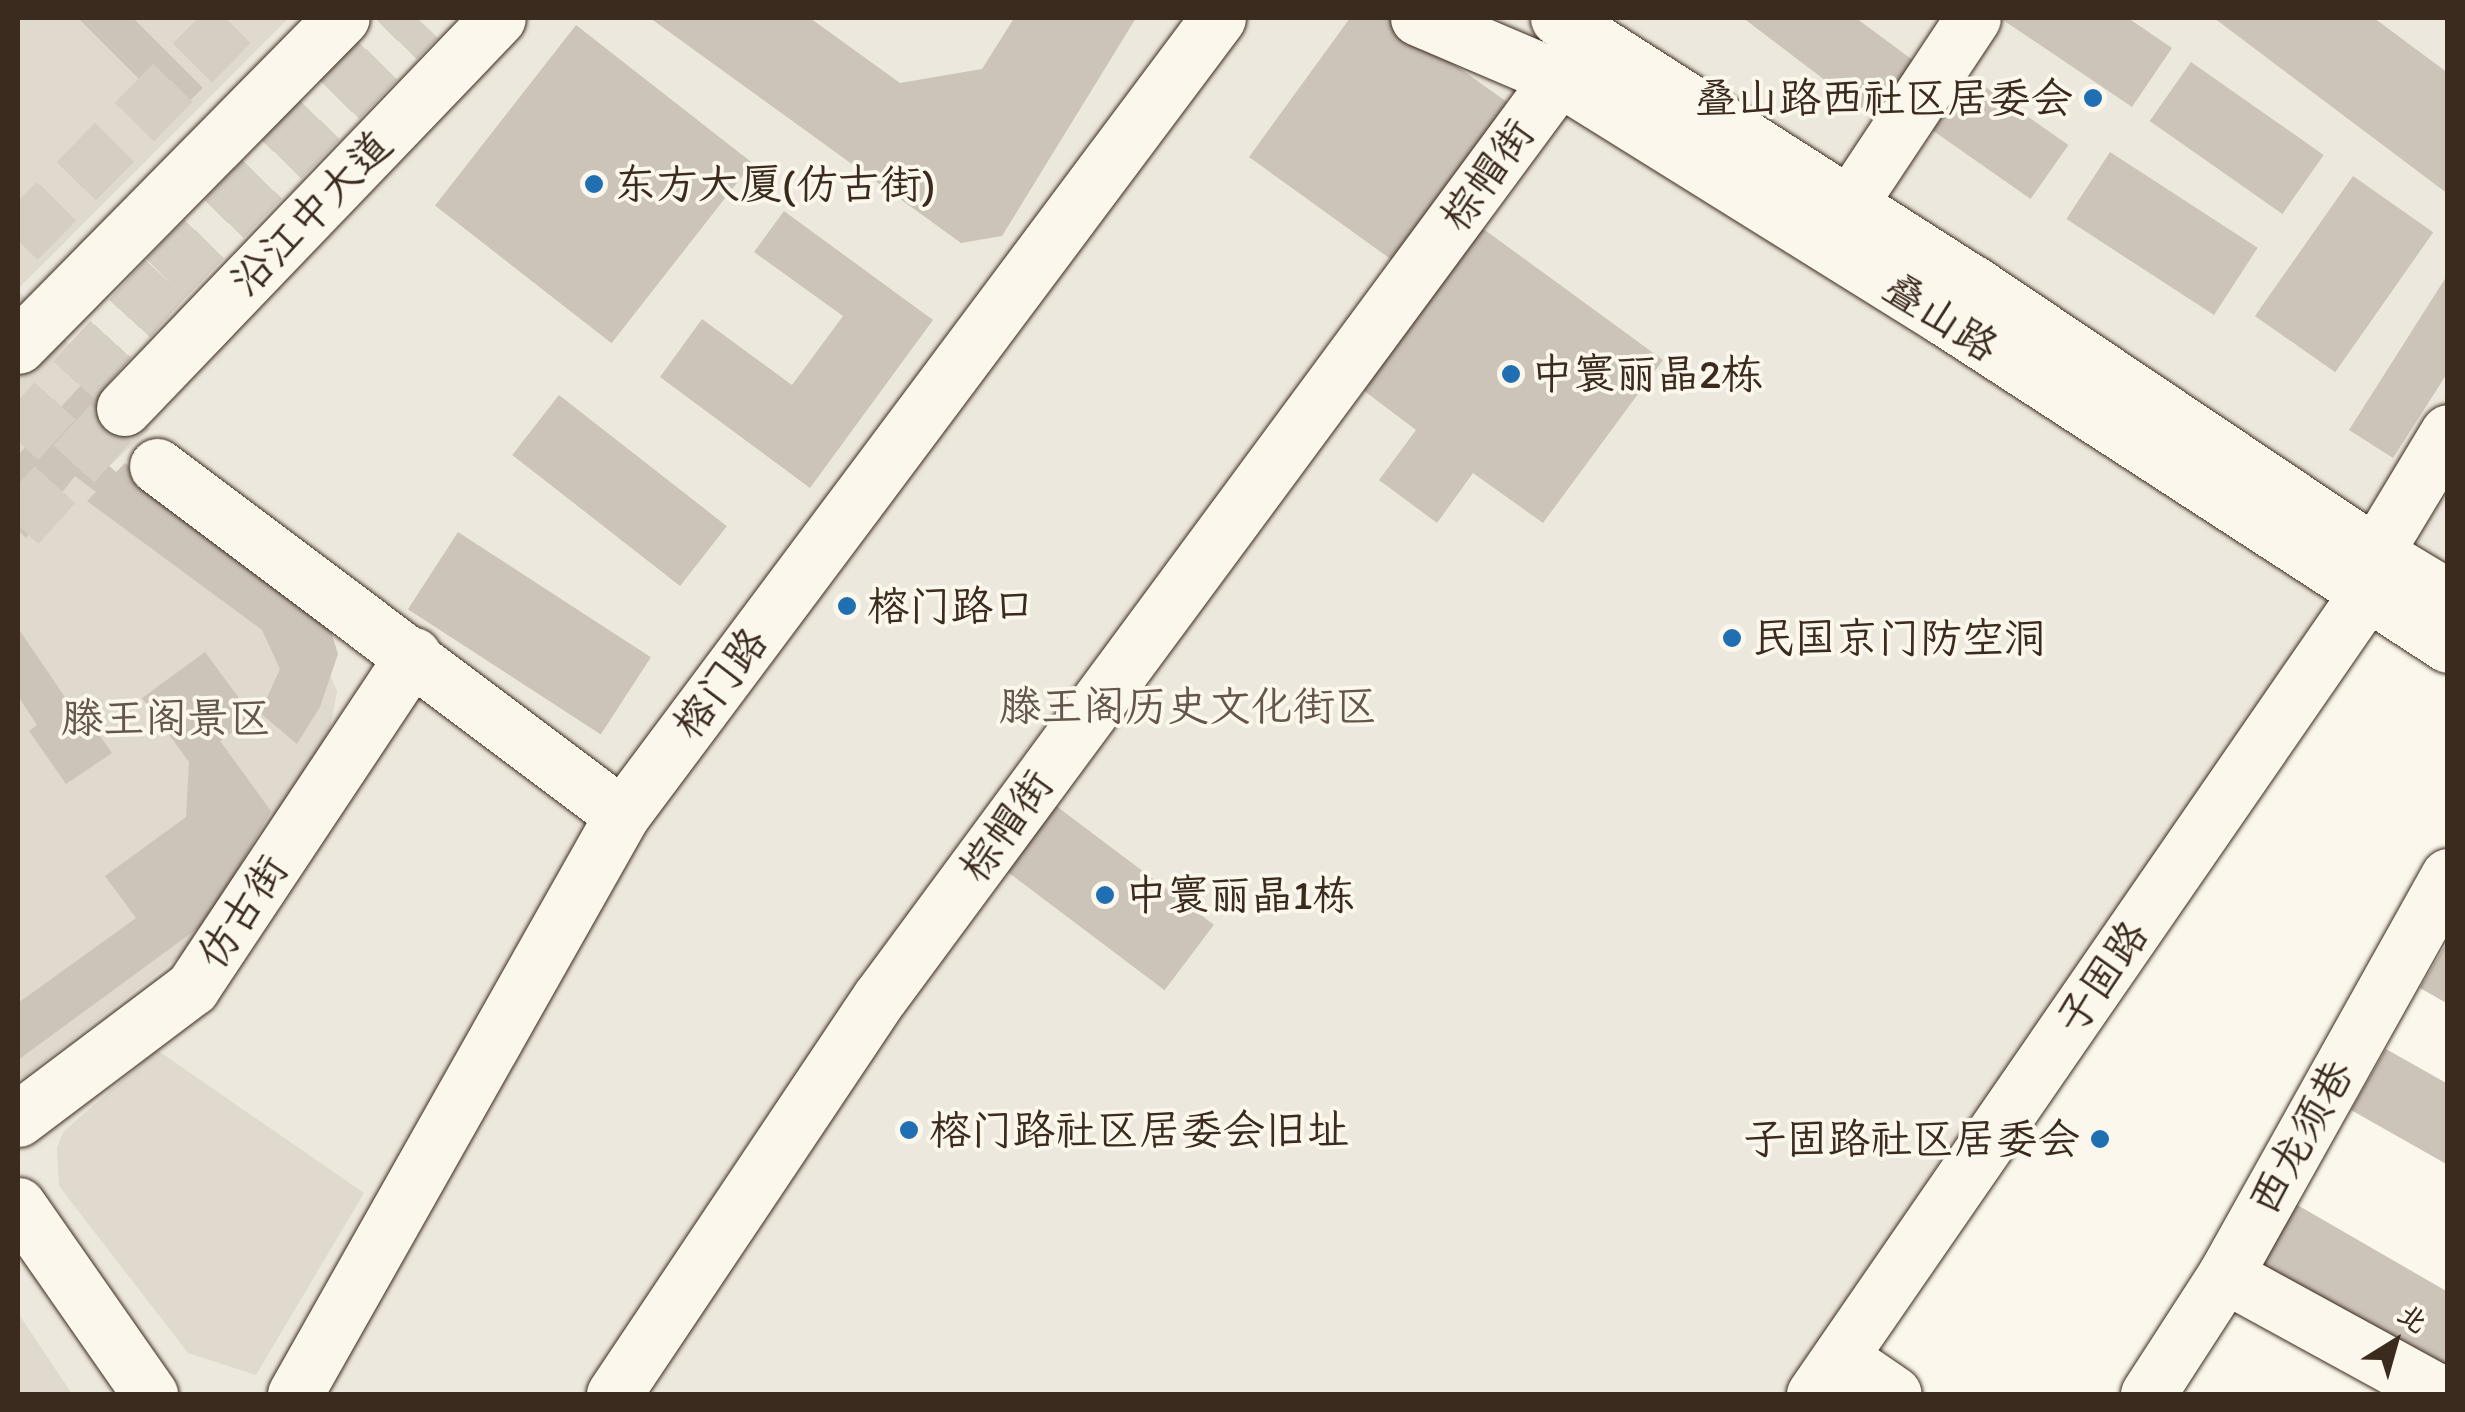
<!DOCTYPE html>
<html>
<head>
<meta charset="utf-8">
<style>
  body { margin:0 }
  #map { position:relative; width:2465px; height:1412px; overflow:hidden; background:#fbf7ec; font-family:Itim,"LXGW WenKai TC",sans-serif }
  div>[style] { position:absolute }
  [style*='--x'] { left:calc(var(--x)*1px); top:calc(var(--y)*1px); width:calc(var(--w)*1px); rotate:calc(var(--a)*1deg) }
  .built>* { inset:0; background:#ede8dd }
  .green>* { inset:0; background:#dfd9ce }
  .building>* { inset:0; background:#ccc4b9; transform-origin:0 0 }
  .major-tunnel>* { height:55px; margin-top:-27.5px; transform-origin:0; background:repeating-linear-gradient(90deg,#d5cec3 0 55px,transparent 0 83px) }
  .highway-tunnel>* { height:55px; margin-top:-27.5px; transform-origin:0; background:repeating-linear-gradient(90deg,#d5cec3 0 55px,transparent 0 83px) }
  .roads { filter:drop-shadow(0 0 2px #3b2a1e) drop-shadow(0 0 2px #3b2a1e) }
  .minor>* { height:55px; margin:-27.5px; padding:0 27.5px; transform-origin:27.5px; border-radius:27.5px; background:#fbf7ec }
  .major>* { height:55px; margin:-27.5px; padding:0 27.5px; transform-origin:27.5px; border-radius:27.5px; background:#fbf7ec }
  .dots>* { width:28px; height:28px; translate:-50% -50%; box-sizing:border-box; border:5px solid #fbf7ec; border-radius:50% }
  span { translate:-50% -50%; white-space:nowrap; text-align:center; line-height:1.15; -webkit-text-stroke:8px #fbf7ec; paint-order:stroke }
  .poi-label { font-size:42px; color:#3b2a1e }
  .right { translate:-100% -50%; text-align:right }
  .left { translate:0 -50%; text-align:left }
  .street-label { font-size:42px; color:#3b2a1e }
  .park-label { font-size:42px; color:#64564a }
  .frame { position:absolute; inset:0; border:20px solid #3b2a1e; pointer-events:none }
  .north { position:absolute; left:2345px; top:1292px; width:100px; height:100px; -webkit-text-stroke:8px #fbf7ec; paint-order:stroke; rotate:37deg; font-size:28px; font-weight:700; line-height:40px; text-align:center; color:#3b2a1e }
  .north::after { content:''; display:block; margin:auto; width:35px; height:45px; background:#3b2a1e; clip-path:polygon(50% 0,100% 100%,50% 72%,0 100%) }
</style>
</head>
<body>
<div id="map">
  <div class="built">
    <div style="clip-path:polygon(18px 18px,2447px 18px,2447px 613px,2326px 624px,1785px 1394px,18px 1394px)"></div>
  </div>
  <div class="green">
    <div style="clip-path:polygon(18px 18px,289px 18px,18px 289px)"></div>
    <div style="clip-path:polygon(18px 291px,150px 429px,95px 479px,317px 646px,337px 691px,328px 740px,212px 931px,18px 1081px)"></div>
    <div style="clip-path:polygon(157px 1050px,364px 1193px,256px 1375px,188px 1353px,59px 1186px,57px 1148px,63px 1132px)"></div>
    <div style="clip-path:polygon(18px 1313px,72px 1394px,18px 1394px)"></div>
  </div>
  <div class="building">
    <div style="clip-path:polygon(78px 18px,133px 18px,203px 88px,175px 115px)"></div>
    <div style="clip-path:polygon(650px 18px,810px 18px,900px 83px,982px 69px,1014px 18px,1136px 18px,1002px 236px,961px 243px)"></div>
    <div style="clip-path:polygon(1350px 18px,1389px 18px,1517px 109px,1403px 268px,1249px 157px)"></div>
    <div style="clip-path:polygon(1743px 18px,1856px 18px,1918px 64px,1876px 119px)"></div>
    <div style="clip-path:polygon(2000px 18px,2128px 18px,2172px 48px,2132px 107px)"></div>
    <div style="clip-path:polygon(2214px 18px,2374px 18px,2448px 73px,2448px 194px)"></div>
    <div style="left:576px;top:25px;width:224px;height:229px;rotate:38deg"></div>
    <div style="left:2191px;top:62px;width:162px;height:72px;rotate:35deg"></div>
    <div style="left:1957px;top:67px;width:136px;height:66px;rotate:35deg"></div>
    <div style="left:2110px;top:152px;width:176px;height:80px;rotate:33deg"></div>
    <div style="left:2353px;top:176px;width:98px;height:171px;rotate:35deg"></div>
    <div style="clip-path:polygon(784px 211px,933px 320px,810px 488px,660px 377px,702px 319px,792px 385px,843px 316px,754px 252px)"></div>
    <div style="clip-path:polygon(1478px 225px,1663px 360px,1543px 523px,1473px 473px,1437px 523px,1379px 480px,1416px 430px,1359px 387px)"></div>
    <div style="clip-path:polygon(2448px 274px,2448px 372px,2393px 458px,2349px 430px)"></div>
    <div style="clip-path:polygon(89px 376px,129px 422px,95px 453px,116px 472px,125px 463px,310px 604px,330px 628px,338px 654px,320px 707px,297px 744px,260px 713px,280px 669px,262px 630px,87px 501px,96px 492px,75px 476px,26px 538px,18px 530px,18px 455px)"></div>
    <div style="left:559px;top:395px;width:213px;height:76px;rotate:38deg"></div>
    <div style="left:458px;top:532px;width:230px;height:92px;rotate:33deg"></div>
    <div style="clip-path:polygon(18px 628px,69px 703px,74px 699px,112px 753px,66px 784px,29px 731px,37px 725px,18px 696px)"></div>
    <div style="clip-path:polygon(205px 652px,253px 717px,220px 741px,271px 811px,209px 920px,18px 1060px,18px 1003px,136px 918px,105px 876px,186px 817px,189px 762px,142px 698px)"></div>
    <div style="left:1047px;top:799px;width:209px;height:82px;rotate:37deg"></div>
    <div style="clip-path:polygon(2448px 941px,2448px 1004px,2420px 988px)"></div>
    <div style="clip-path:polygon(2386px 1049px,2448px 1084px,2448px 1165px,2351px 1110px)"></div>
    <div style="clip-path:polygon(2287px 1199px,2448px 1292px,2448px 1376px,2251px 1262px)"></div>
  </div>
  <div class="major-tunnel">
    <div style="--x:18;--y:525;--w:158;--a:-47.8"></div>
  </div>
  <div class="highway-tunnel">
    <div style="--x:18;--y:240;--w:311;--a:-45.5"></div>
    <div style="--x:18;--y:441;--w:220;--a:-47.8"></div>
    <div style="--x:166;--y:278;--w:362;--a:-45.9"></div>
  </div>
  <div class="roads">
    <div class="minor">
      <div style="--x:1850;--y:203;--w:222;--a:-56.4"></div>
      <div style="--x:157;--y:466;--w:581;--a:36.89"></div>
      <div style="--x:18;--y:1119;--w:218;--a:-37"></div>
      <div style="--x:192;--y:988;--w:400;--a:-56.4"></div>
      <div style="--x:18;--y:1205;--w:231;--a:55.1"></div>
      <div style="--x:2225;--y:1275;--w:247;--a:28.7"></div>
      <div style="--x:1840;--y:1357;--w:65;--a:34.4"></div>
      <div style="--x:295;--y:1394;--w:665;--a:-60.54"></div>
      <div style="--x:622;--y:815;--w:995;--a:-53.21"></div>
      <div style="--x:614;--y:1394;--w:478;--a:-56.2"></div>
      <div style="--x:880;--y:997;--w:1143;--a:-53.54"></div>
      <div style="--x:1814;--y:1394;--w:972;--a:-55.39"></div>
      <div style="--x:2366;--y:594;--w:42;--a:-77.6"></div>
      <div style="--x:2375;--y:553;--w:141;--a:-58.9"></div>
      <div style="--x:2148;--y:1394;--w:142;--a:-57.1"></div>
      <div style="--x:2225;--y:1275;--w:457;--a:-60.8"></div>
    </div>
    <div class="major">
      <div style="--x:1418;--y:18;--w:153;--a:23.1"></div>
      <div style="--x:1559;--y:78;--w:452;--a:31.9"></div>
      <div style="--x:1943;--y:317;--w:602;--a:33"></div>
      <div style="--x:1558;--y:18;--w:492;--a:32.6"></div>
      <div style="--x:1973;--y:283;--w:484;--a:33.9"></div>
      <div style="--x:2375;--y:553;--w:85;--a:31.1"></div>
      <div style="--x:18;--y:346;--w:461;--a:-45.4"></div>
      <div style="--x:124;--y:408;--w:540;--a:-46.2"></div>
    </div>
  </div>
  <div class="dots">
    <div style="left:2093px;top:98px;background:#1f6fb2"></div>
    <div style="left:594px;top:184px;background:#1f6fb2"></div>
    <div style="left:1511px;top:374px;background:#1f6fb2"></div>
    <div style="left:847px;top:606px;background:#1f6fb2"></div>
    <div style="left:1732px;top:638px;background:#1f6fb2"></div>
    <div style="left:1105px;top:895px;background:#1f6fb2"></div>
    <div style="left:909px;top:1130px;background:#1f6fb2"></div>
    <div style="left:2100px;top:1139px;background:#1f6fb2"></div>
  </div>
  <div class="poi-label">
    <span class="right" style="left:2073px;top:98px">叠山路西社区居委会</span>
    <span class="left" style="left:614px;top:184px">东方大厦(仿古街)</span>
    <span class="left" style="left:1531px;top:374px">中寰丽晶2栋</span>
    <span class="left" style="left:867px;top:606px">榕门路口</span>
    <span class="left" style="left:1752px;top:638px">民国京门防空洞</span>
    <span class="left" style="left:1125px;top:895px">中寰丽晶1栋</span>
    <span class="left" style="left:929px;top:1130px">榕门路社区居委会旧址</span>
    <span class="right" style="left:2080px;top:1139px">子固路社区居委会</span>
  </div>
  <div class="street-label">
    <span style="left:1487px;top:175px;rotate:-54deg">棕帽街</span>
    <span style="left:311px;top:213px;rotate:-46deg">沿江中大道</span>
    <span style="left:1941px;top:317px;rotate:33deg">叠山路</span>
    <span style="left:720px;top:683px;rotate:-53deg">榕门路</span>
    <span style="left:1006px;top:826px;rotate:-54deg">棕帽街</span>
    <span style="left:242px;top:912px;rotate:-56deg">仿古街</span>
    <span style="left:2102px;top:977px;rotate:-55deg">子固路</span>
    <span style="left:2301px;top:1137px;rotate:-61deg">西龙须巷</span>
  </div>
  <div class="park-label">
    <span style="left:1188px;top:706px">滕王阁历史文化街区</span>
    <span style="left:166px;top:718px">滕王阁景区</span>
  </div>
  <div class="frame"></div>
  <div class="north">北</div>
</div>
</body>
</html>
